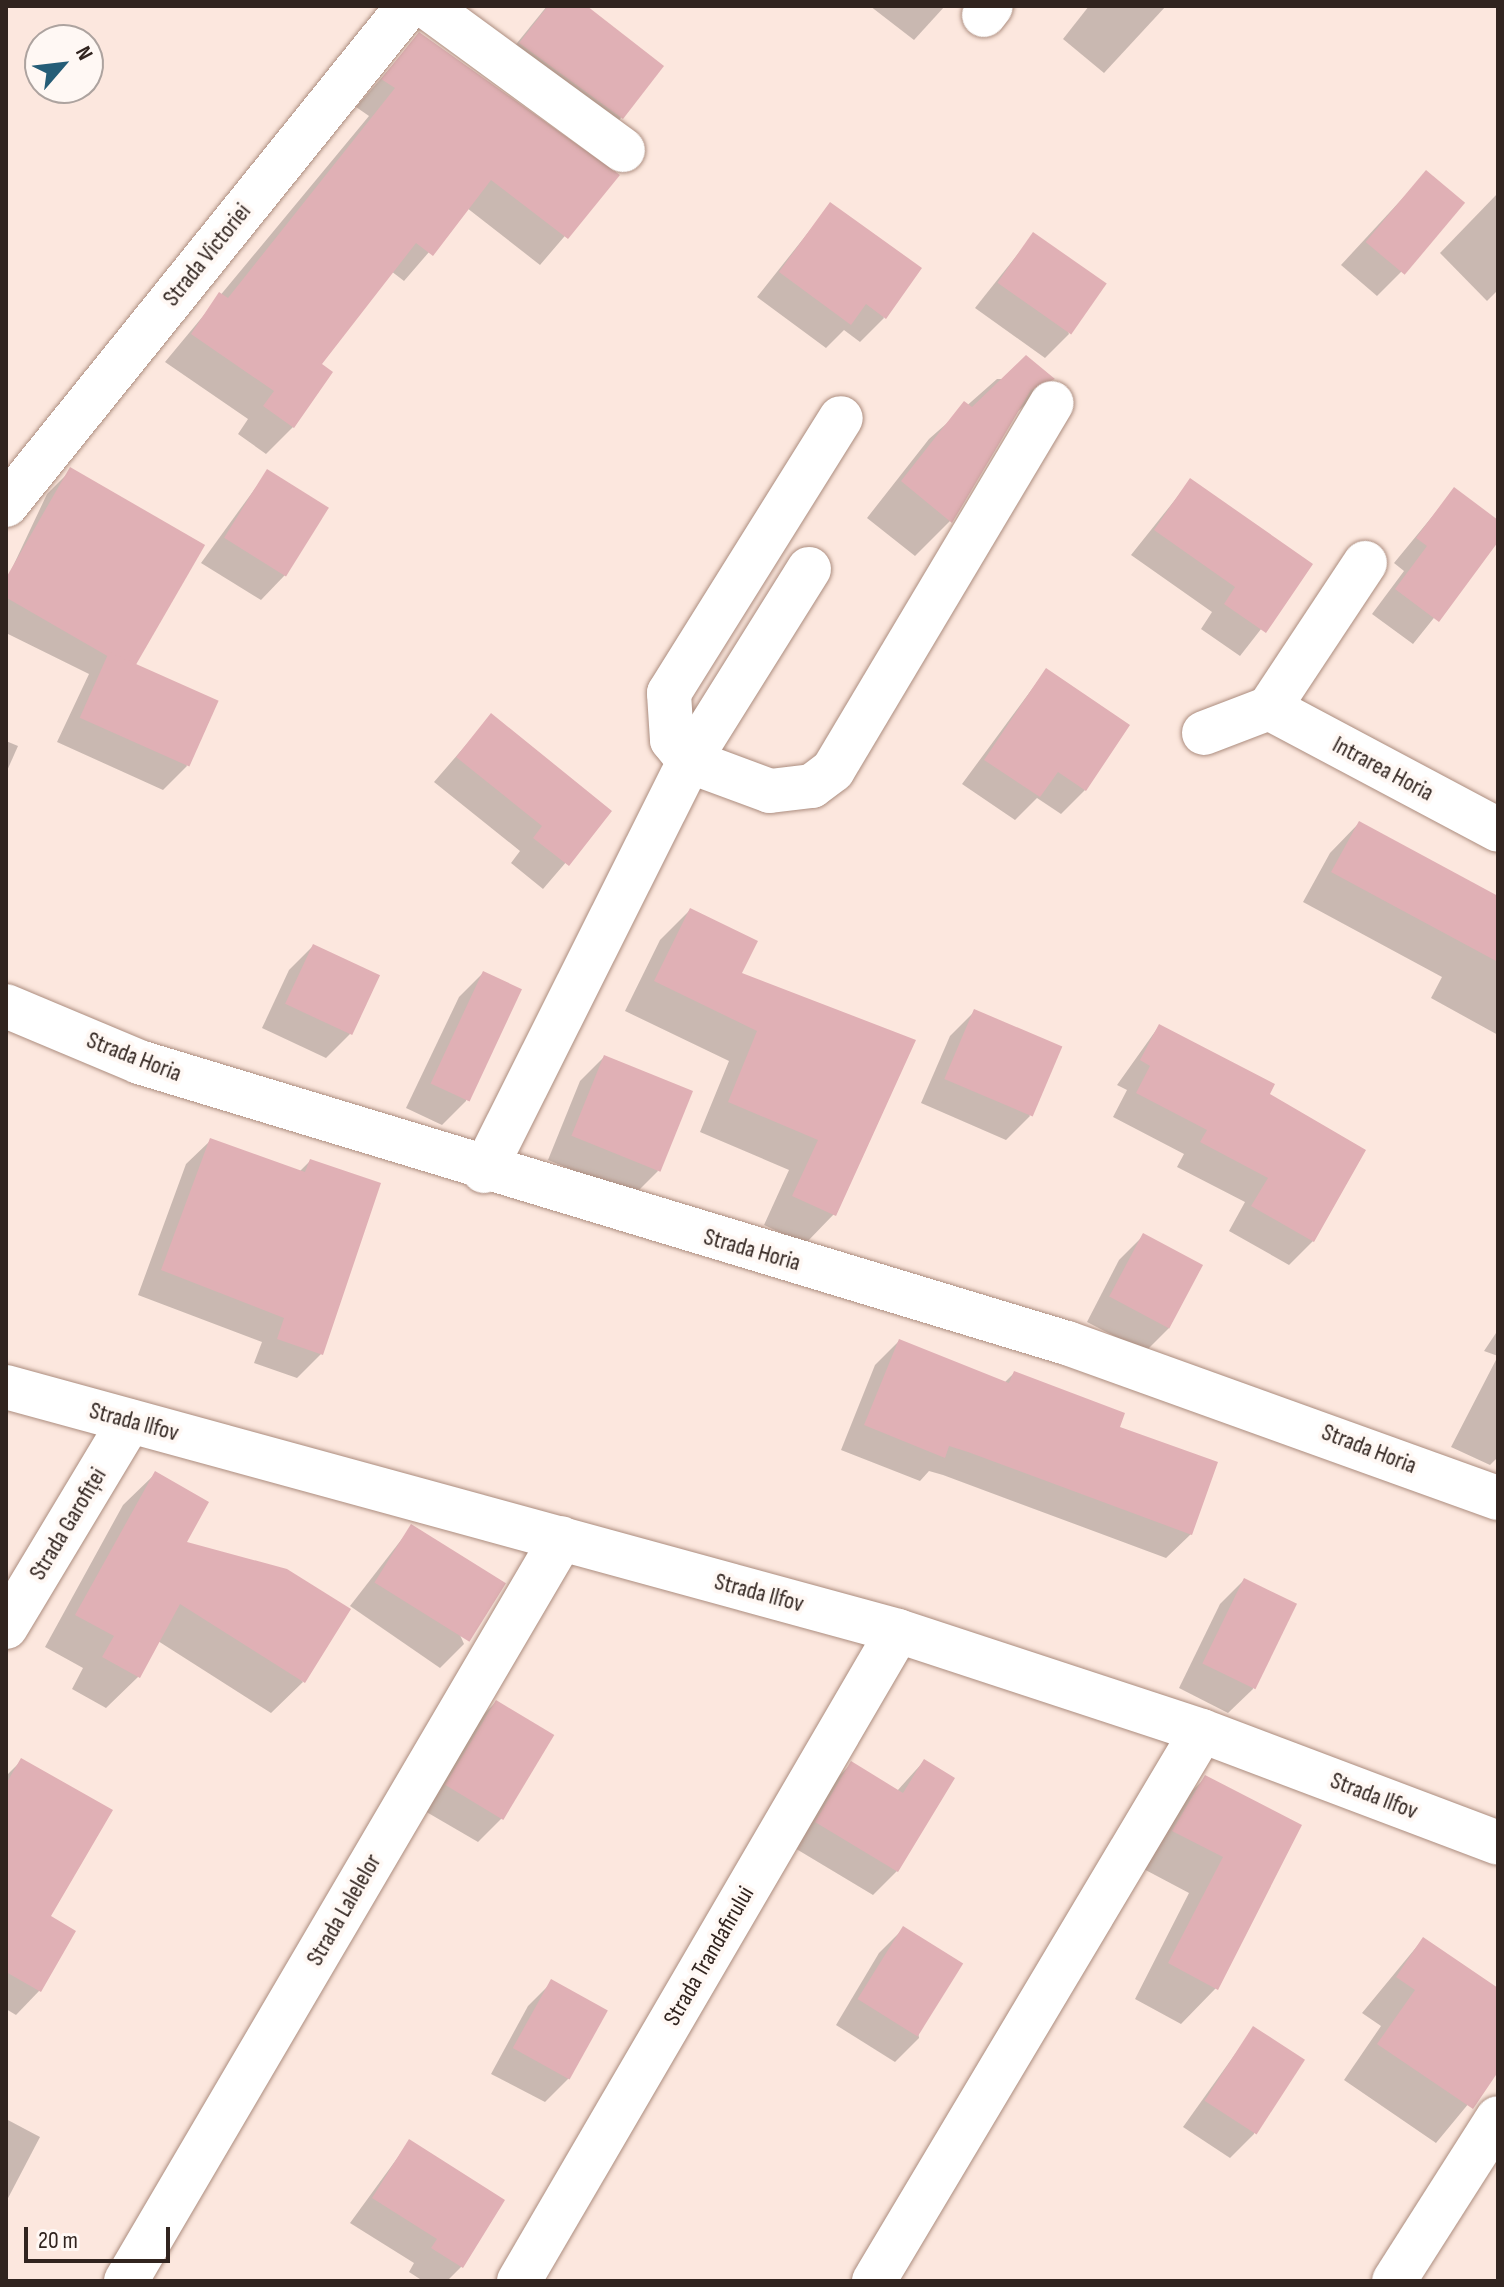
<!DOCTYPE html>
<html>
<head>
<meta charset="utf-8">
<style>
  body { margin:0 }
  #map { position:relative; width:1504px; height:2287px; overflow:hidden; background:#fce7de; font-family:"Sofia Sans Condensed",sans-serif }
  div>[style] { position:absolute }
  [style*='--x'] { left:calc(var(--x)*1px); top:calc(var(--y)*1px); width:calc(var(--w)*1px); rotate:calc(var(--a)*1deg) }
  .shadow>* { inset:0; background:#0003 }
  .building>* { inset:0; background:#e0b0b5; transform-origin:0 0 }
  .roads { filter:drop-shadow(0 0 2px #ac8d7f) drop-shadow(0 0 2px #ac8d7f) }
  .street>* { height:44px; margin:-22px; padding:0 22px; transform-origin:22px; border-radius:22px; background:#fff }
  span { translate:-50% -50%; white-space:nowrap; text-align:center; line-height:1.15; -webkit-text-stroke:8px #fff8f4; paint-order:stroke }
  .street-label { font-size:24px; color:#31241f }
  .frame { position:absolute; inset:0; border:8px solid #31241f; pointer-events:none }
  .north { position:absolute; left:24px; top:24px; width:80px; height:80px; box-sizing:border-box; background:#fff8f4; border:2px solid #ada39f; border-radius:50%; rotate:62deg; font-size:22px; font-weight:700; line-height:32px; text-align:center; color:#31241f }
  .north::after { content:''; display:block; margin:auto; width:28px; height:36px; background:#255d77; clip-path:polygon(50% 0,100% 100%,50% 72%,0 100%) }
  .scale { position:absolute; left:24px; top:2227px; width:146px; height:36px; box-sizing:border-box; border:4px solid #31241f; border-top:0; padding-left:10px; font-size:24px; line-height:28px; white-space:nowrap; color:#31241f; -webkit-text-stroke:6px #fff8f4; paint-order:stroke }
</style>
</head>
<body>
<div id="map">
  <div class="shadow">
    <div style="clip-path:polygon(547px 6px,583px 6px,621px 118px,597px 142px,497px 68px)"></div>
    <div style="clip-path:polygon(870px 6px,945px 6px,914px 40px)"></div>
    <div style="clip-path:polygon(1089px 6px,1166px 6px,1104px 73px,1063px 39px)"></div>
    <div style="clip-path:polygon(419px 35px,617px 175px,540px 265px,467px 208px,404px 281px,391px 271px,319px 365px,293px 427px,266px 454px,238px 434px,248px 419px,165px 362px,369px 116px,356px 107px)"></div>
    <div style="clip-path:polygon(1426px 173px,1401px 272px,1377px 296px,1341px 265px)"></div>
    <div style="clip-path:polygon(1498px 193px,1498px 290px,1487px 301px,1440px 253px)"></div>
    <div style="clip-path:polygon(830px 205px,884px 318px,860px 342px,844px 330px,826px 348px,757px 297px)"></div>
    <div style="clip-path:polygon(1033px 235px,1069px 334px,1045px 358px,975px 308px)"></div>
    <div style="clip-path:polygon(997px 379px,1052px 379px,1013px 416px,950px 521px,915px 556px,867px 518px,929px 439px)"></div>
    <div style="clip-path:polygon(71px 470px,133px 665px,187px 766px,163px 790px,57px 742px,89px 674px,6px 633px,6px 581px,47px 494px)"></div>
    <div style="clip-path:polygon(267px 472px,285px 575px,261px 600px,201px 563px)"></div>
    <div style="clip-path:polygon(1190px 481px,1311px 565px,1240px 656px,1201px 629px,1212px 612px,1131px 555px)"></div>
    <div style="clip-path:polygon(1454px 490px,1498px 522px,1498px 538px,1413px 644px,1372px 614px,1404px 571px,1394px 563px)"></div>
    <div style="clip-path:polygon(1046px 670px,1085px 790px,1061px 814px,1037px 798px,1015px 820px,962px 784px)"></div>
    <div style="clip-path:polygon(491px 716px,610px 811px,543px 889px,511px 863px,520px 851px,434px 782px)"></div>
    <div style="clip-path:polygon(6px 741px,18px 746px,6px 773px)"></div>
    <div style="clip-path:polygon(1359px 823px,1498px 897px,1498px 1035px,1431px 998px,1442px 977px,1303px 902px,1330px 853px)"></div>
    <div style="clip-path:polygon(690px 910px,740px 974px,913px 1041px,834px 1214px,805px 1244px,764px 1225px,789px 1170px,700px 1132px,729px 1061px,625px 1011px,660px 940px)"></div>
    <div style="clip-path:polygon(313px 946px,350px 1034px,326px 1058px,262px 1028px,289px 970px)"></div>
    <div style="clip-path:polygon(483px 973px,466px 1101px,442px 1125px,406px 1108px,459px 997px)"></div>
    <div style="clip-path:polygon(974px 1012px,1030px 1116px,1006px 1140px,921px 1103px,950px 1036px)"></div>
    <div style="clip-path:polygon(1159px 1026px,1268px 1095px,1313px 1241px,1289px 1265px,1229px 1231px,1245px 1202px,1177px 1167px,1184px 1154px,1113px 1117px,1127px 1090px,1117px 1085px)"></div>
    <div style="clip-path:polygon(604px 1057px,658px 1171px,634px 1195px,548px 1160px,580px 1081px)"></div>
    <div style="clip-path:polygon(211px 1140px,299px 1172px,310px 1161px,321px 1354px,297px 1378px,254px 1363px,262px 1342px,138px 1295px,186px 1164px)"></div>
    <div style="clip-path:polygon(1143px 1236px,1169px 1328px,1145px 1352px,1087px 1322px,1119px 1260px)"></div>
    <div style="clip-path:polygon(1498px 1330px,1498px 1457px,1490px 1465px,1451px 1447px,1498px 1356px,1484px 1351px)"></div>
    <div style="clip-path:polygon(899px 1341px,1004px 1383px,1014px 1373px,1118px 1428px,1191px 1534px,1166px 1558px,943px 1475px,929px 1471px,920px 1481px,841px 1450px,875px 1365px)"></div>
    <div style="clip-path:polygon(155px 1474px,184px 1543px,303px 1682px,271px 1713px,158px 1641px,138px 1677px,106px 1708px,72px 1689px,83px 1668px,45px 1647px,123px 1505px)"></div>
    <div style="clip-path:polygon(412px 1526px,464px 1644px,440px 1668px,350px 1606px)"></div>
    <div style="clip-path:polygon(1244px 1580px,1253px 1689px,1228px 1713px,1179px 1688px,1220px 1604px)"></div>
    <div style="clip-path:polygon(496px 1702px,551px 1735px,502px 1818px,478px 1842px,423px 1810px,472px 1726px)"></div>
    <div style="clip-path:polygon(22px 1760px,48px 1917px,40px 1990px,16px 2015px,6px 2009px,6px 1776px)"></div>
    <div style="clip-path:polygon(924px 1761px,897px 1871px,873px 1895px,793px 1847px,827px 1788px,851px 1764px,897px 1791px)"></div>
    <div style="clip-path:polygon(1205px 1778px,1300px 1826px,1216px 1988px,1181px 2024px,1135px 1999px,1189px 1893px,1138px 1866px,1170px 1813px)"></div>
    <div style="clip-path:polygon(903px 1929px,919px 2038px,895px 2062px,836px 2025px,879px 1953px)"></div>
    <div style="clip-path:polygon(1423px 1939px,1498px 1990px,1498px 2068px,1436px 2143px,1344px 2080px,1381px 2026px,1362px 2013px)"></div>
    <div style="clip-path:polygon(552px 1982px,569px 2078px,545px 2102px,491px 2074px,528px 2006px)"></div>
    <div style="clip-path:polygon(1253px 2029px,1254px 2134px,1230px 2158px,1183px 2127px)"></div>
    <div style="clip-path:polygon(6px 2119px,40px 2137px,6px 2202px)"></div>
    <div style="clip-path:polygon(409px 2142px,462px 2266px,447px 2281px,423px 2281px,409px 2272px,414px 2263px,350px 2223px)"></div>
  </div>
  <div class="building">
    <div style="clip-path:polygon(548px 6px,587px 6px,664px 66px,623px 119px,519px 43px)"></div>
    <div style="clip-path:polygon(419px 32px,620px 175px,568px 239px,491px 180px,433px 256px,416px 243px,322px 364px,333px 372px,294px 428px,263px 406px,274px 391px,191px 334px,219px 292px,228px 298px,395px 88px,381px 79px)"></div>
    <div style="left:1426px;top:170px;width:51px;height:94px;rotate:40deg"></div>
    <div style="clip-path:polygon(830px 202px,922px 268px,886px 319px,866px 304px,851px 325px,779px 272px)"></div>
    <div style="left:1033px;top:232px;width:90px;height:62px;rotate:35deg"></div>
    <div style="clip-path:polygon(1026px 355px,1055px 379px,1031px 390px,952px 523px,901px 481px,964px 401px,972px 407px)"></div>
    <div style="left:70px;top:467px;width:156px;height:145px;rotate:30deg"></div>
    <div style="left:267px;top:469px;width:73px;height:81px;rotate:32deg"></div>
    <div style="clip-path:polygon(1190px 478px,1313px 564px,1266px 633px,1224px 604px,1235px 587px,1154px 530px)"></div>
    <div style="clip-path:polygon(1454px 487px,1498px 520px,1498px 542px,1439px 622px,1395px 589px,1427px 546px,1416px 538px)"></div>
    <div style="left:109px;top:652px;width:120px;height:72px;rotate:24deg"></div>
    <div style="clip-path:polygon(1046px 668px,1130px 725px,1086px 791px,1058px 772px,1040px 797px,984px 760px)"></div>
    <div style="clip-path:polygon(491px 713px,612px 811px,569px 866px,533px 838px,542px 826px,456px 757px)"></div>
    <div style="clip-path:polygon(1359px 821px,1498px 896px,1498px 962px,1331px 872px)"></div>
    <div style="clip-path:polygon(690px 908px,758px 941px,742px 973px,916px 1040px,836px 1216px,792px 1196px,818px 1140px,728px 1102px,757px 1031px,654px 981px)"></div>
    <div style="left:313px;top:944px;width:74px;height:66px;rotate:25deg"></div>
    <div style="left:483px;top:971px;width:43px;height:124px;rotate:25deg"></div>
    <div style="left:974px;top:1009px;width:96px;height:76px;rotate:23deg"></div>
    <div style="clip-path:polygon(1159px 1024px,1275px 1084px,1270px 1094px,1366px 1150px,1314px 1242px,1251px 1206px,1268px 1178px,1200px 1142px,1207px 1130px,1136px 1093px,1150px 1066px,1140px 1060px)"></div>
    <div style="left:604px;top:1055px;width:96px;height:87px;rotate:22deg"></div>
    <div style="clip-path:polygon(210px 1138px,305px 1172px,310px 1159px,381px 1183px,323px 1355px,277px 1339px,284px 1318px,161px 1270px)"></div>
    <div style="left:1143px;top:1233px;width:68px;height:72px;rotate:28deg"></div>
    <div style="clip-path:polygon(899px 1339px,1009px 1383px,1014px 1371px,1125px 1413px,1120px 1427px,1218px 1462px,1192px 1535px,968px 1452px,949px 1446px,945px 1458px,864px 1425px)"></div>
    <div style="clip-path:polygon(155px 1471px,209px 1502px,187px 1542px,287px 1569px,351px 1609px,305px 1683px,180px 1604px,140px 1678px,102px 1657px,114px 1636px,75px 1615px)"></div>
    <div style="left:411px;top:1524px;width:112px;height:69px;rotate:32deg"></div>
    <div style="left:1244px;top:1578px;width:59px;height:95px;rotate:26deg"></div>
    <div style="left:496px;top:1700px;width:68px;height:99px;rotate:31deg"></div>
    <div style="clip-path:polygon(21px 1758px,113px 1810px,51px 1916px,76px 1931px,41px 1992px,6px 1972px,6px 1784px)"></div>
    <div style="clip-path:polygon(924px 1759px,955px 1778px,898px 1872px,815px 1822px,851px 1761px,903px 1793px)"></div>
    <div style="clip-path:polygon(1205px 1775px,1302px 1825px,1218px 1990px,1168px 1963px,1223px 1857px,1172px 1831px)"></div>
    <div style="left:903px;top:1926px;width:71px;height:86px;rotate:32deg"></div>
    <div style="clip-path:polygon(1423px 1937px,1498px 1988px,1498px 2072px,1473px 2109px,1377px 2044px,1415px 1990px,1396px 1977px)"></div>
    <div style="left:551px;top:1979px;width:65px;height:79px;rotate:29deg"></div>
    <div style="left:1253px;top:2026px;width:62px;height:89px;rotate:33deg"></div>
    <div style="clip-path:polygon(409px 2139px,505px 2200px,463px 2268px,431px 2248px,437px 2239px,372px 2198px)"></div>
  </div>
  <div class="roads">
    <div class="street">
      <div style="--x:426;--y:6;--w:244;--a:36.2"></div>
      <div style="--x:984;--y:15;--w:11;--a:-52"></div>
      <div style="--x:6;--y:505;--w:641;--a:-51.14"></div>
      <div style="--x:809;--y:569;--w:226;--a:122"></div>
      <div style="--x:689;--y:761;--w:27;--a:-129"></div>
      <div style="--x:672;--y:740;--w:47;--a:-93.7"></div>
      <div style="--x:669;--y:693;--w:324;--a:-58"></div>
      <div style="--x:1269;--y:708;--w:259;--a:28"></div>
      <div style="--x:1204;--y:733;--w:70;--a:-21"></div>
      <div style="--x:1269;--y:708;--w:174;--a:-56.5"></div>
      <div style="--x:6;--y:1006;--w:144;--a:22.8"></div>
      <div style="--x:139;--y:1062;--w:970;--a:16.85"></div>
      <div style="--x:1067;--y:1343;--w:458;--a:19.8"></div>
      <div style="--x:484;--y:1171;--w:458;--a:-63.4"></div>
      <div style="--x:689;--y:761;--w:86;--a:20.3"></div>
      <div style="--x:770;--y:791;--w:42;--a:-6.8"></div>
      <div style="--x:812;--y:786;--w:26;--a:-37"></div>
      <div style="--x:833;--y:770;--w:427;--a:-59.2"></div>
      <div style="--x:6;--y:1387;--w:925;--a:15.3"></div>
      <div style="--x:898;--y:1631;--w:320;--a:18.2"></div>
      <div style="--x:1202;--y:1731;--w:316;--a:20.7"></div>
      <div style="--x:6;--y:1627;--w:240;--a:-59"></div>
      <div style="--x:126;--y:2281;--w:861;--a:-59.6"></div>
      <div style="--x:519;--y:2281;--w:752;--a:-59.75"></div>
      <div style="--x:874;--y:2281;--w:640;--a:-59.19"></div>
      <div style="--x:1394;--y:2281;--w:193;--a:-57.5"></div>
    </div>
  </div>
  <div class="street-label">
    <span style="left:207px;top:255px;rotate:-51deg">Strada Victoriei</span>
    <span style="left:1383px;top:769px;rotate:28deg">Intrarea Horia</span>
    <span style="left:134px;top:1057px;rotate:21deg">Strada Horia</span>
    <span style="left:752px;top:1250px;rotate:16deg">Strada Horia</span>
    <span style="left:134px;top:1422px;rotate:15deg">Strada Ilfov</span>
    <span style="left:1369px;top:1449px;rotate:21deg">Strada Horia</span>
    <span style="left:68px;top:1524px;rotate:-59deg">Strada Garofiței</span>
    <span style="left:759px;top:1593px;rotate:15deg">Strada Ilfov</span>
    <span style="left:1374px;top:1796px;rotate:21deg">Strada Ilfov</span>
    <span style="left:344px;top:1910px;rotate:-60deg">Strada Lalelelor</span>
    <span style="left:709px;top:1956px;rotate:-60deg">Strada Trandafirului</span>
  </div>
  <div class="frame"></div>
  <div class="north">N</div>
  <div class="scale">20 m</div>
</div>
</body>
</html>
